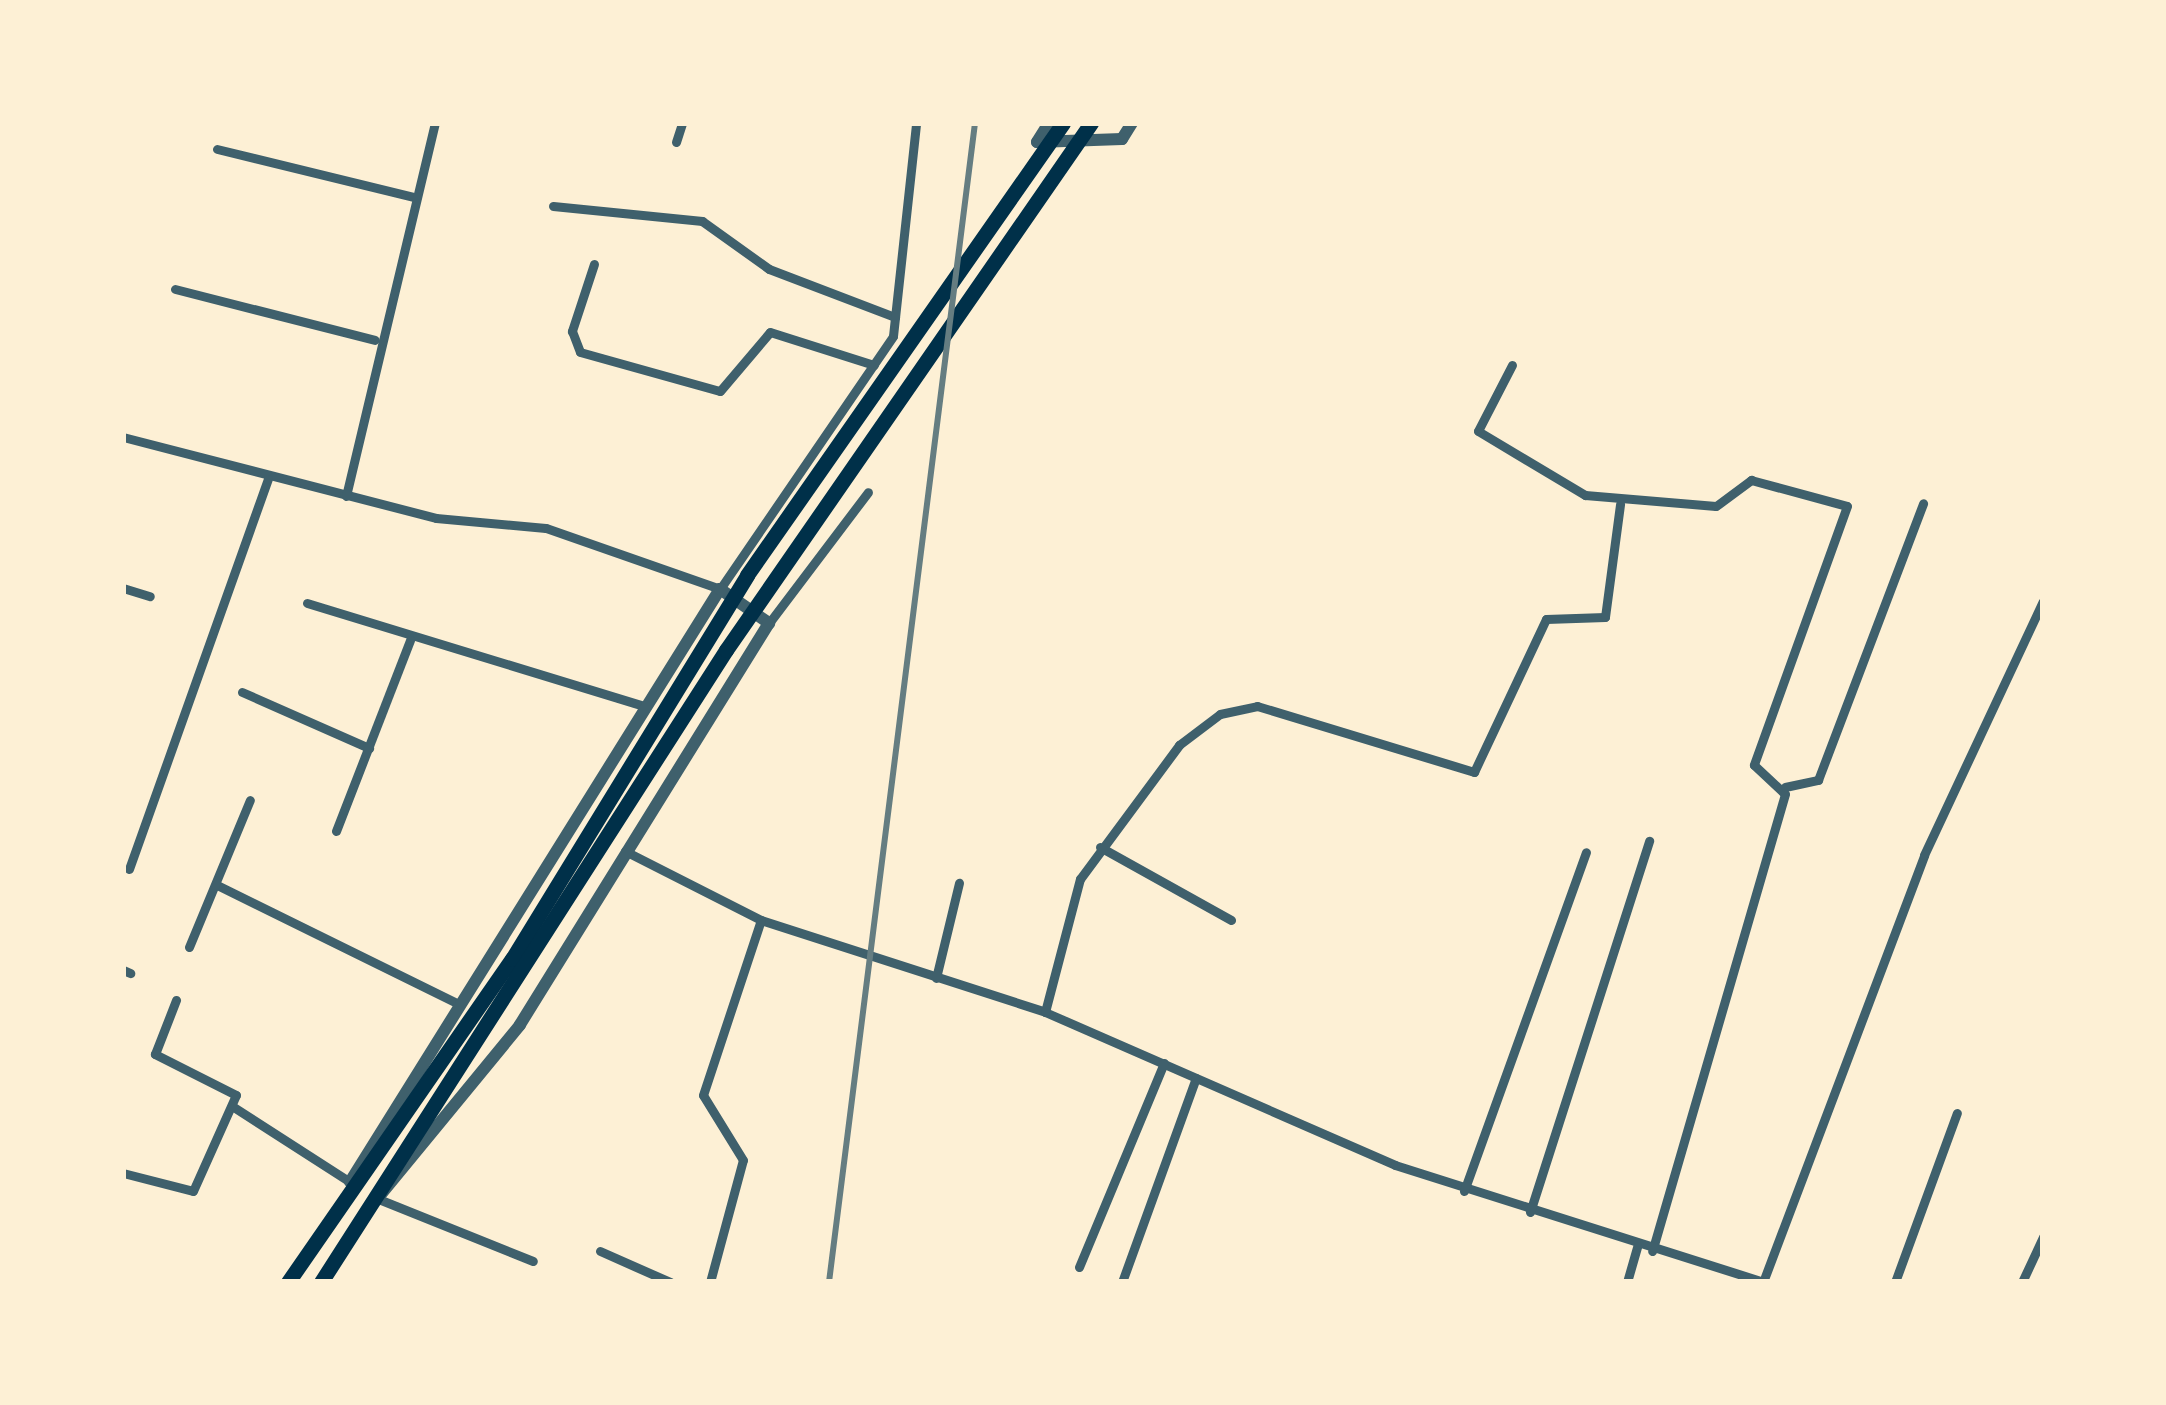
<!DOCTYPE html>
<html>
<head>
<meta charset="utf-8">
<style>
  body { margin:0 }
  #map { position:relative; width:2166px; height:1405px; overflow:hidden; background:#fdf0d5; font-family:"Exo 2",sans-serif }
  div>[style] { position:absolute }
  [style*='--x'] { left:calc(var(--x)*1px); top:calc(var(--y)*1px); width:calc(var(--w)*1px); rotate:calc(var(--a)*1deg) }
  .minor>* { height:9px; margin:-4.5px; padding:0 4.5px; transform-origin:4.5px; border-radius:4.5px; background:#3f606c }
  .tertiary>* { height:12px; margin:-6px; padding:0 6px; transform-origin:6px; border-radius:6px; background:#3f606c }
  .trunk>* { height:15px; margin:-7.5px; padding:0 7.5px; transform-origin:7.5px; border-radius:7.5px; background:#003049 }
  .rail>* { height:6px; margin:-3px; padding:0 3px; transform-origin:3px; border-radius:3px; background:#657d81 }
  span { translate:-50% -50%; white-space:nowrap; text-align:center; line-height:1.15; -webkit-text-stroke:9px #fdf0d5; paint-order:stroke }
  .frame { position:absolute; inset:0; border:126px solid #fdf0d5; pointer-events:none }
</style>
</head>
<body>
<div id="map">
  <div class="minor">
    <div style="--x:676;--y:142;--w:20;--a:-72"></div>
    <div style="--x:217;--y:149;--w:203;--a:13.7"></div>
    <div style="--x:553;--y:206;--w:150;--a:5.7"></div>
    <div style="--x:702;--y:221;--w:82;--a:35.6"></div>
    <div style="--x:769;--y:269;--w:135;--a:20.9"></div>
    <div style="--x:594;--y:264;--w:71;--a:108.2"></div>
    <div style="--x:572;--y:331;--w:22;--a:69"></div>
    <div style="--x:580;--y:352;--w:145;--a:15.6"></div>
    <div style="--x:720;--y:391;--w:77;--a:-49.7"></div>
    <div style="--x:770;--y:332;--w:109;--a:17.6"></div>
    <div style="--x:175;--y:289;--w:206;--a:14.3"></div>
    <div style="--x:1512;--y:365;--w:74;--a:117.3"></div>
    <div style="--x:1478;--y:431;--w:125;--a:30.9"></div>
    <div style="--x:1585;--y:495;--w:131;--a:4.8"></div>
    <div style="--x:1716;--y:506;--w:44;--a:-36.6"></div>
    <div style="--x:1751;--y:480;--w:99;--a:15.2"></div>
    <div style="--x:1847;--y:506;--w:275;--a:109.8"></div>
    <div style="--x:1754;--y:765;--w:42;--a:43.1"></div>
    <div style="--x:1785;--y:794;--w:476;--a:106.2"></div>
    <div style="--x:123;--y:437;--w:323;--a:14.5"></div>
    <div style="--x:436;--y:518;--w:110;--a:5.2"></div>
    <div style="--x:546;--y:528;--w:184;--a:19.3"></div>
    <div style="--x:720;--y:589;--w:306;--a:-55.6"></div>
    <div style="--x:893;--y:336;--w:214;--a:-83.8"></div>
    <div style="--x:346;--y:496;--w:383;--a:-76.6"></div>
    <div style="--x:123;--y:588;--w:28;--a:17"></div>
    <div style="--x:307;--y:603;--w:352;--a:17"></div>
    <div style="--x:769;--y:623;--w:164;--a:-52.9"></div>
    <div style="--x:242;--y:692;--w:139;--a:23.8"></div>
    <div style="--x:1785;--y:787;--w:34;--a:-12"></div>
    <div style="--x:1818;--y:780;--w:296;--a:-69.2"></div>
    <div style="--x:336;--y:831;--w:205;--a:-68.8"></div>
    <div style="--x:1100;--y:847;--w:150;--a:29.1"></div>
    <div style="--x:625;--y:851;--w:153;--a:26.9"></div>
    <div style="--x:761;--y:920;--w:299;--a:17.9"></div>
    <div style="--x:1045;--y:1012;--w:382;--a:23.6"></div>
    <div style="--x:1395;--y:1165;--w:386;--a:17.6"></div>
    <div style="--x:129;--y:869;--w:414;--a:-70.4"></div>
    <div style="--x:217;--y:885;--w:270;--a:26.2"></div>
    <div style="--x:189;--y:947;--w:159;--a:-67.5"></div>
    <div style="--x:123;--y:970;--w:8;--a:23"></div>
    <div style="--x:936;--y:978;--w:98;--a:-76.4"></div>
    <div style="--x:1045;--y:1012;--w:138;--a:-75.3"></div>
    <div style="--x:1080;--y:879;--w:167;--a:-53.5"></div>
    <div style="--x:1179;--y:745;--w:51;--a:-37.1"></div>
    <div style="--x:1220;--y:714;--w:38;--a:-12"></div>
    <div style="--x:1257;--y:706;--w:227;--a:16.9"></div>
    <div style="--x:1474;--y:772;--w:169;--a:-64.8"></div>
    <div style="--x:1546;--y:619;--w:59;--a:-1.9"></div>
    <div style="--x:1605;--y:617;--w:114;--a:-82.4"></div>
    <div style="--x:232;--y:1106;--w:140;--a:32.8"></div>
    <div style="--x:123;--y:1173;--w:72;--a:14.4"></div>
    <div style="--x:193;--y:1191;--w:105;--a:-65.9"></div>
    <div style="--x:236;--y:1095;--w:91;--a:-153.2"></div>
    <div style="--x:155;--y:1054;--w:58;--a:-68.7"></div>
    <div style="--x:1464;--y:1191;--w:360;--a:-70.2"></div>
    <div style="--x:376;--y:1198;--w:169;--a:21.9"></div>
    <div style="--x:1530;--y:1212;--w:390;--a:-72.2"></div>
    <div style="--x:600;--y:1251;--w:77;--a:23.9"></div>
    <div style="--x:1079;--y:1267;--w:221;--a:-67.4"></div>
    <div style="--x:710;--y:1282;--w:126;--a:-74.9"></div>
    <div style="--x:743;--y:1160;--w:76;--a:-121.6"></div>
    <div style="--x:703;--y:1095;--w:184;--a:-71.7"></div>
    <div style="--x:1122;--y:1282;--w:217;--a:-70.1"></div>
    <div style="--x:1627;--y:1282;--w:37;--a:-74"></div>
    <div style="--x:1763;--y:1282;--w:456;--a:-69.3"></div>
    <div style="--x:1924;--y:855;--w:280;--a:-64.9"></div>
    <div style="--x:1895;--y:1282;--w:180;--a:-69.9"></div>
    <div style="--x:2022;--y:1282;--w:50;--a:-65"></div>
  </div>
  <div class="tertiary">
    <div style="--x:1037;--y:142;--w:85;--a:-2"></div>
    <div style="--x:1122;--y:139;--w:19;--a:-58"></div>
    <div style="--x:1037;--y:142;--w:22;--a:-58"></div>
    <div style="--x:350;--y:1182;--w:699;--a:-58.04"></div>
    <div style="--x:720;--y:589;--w:60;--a:34.8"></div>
    <div style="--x:769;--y:623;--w:473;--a:121.8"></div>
    <div style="--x:520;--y:1025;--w:219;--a:129.4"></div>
  </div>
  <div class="trunk">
    <div style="--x:288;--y:1282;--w:393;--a:-55.3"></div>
    <div style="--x:512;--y:959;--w:450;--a:-58.5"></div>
    <div style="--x:747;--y:575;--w:552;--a:-55.04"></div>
    <div style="--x:321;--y:1282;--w:751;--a:-57.35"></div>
    <div style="--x:726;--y:650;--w:641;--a:-55.29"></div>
  </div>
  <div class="rail">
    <div style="--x:829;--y:1282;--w:1168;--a:-82.82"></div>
  </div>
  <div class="frame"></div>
</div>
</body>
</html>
